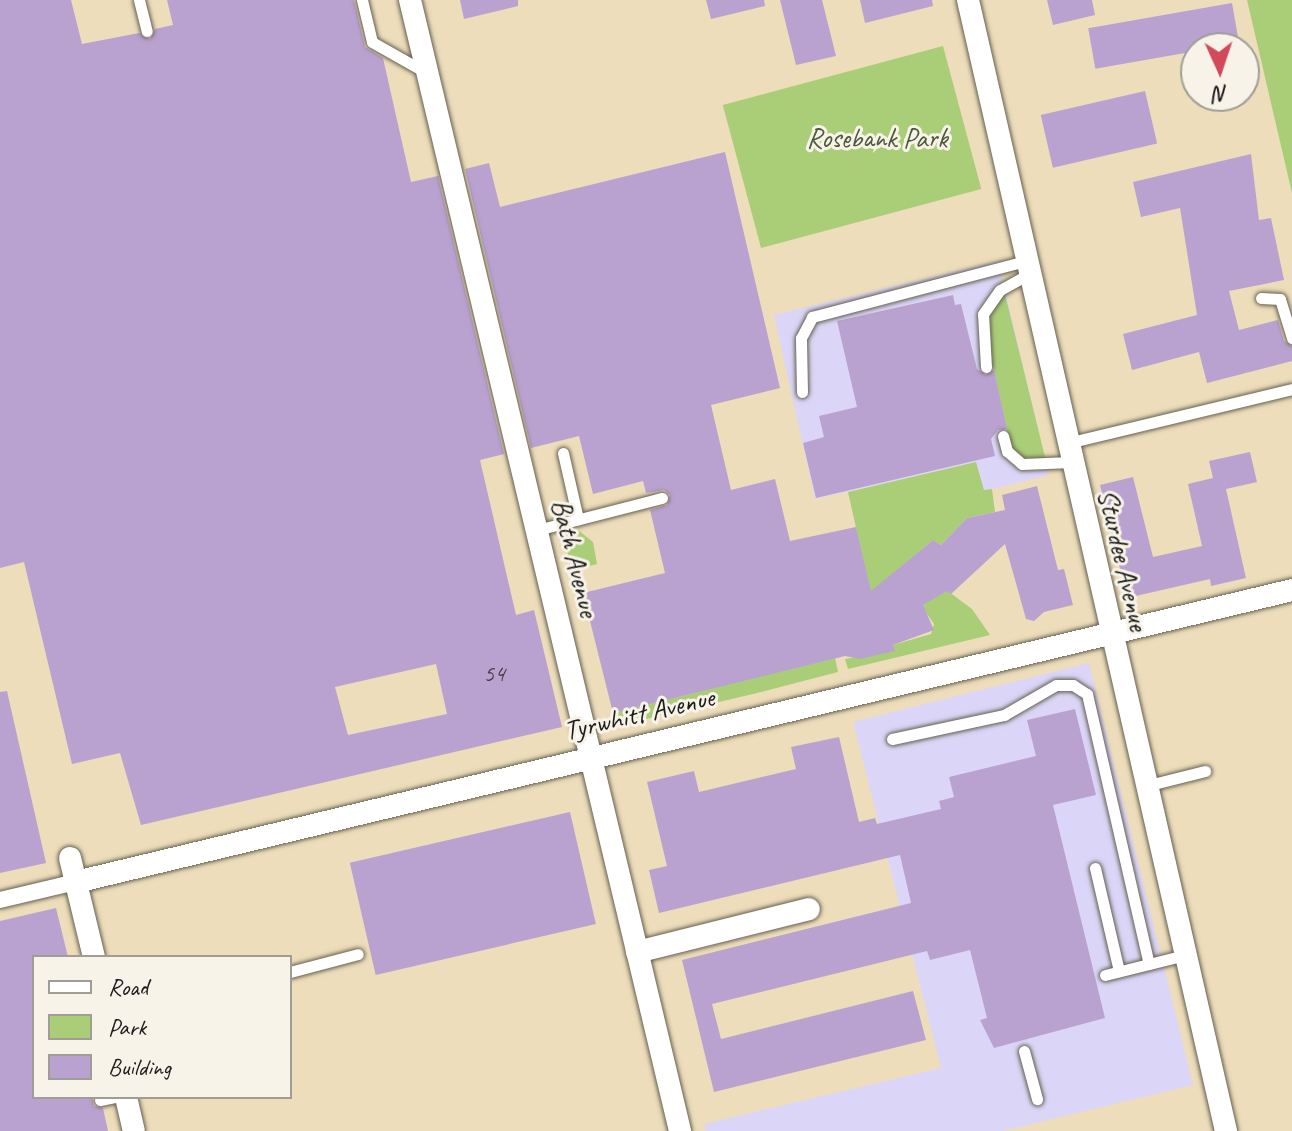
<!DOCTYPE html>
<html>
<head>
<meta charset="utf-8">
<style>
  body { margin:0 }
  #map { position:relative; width:1292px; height:1131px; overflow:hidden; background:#edddba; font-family:Caveat,sans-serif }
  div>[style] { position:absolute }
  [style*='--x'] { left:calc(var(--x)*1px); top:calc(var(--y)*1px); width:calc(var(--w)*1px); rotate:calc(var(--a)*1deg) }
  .built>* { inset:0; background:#dbd6f7 }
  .green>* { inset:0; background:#aace77; transform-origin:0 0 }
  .building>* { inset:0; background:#baa2d0; transform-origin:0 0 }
  .roads { filter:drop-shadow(0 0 2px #656053) drop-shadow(0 0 2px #656053) }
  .service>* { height:11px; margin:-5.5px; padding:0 5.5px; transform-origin:5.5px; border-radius:5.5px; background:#fff }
  .pedestrian>* { height:16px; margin:-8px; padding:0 8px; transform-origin:8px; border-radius:8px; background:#fff }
  .minor>* { height:22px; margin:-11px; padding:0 11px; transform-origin:11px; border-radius:11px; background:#fff }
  span { translate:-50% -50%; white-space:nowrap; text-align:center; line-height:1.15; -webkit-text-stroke:6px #f7f3e8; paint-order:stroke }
  .number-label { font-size:24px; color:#443e49 }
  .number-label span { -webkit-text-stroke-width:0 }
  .park-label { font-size:28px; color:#4e5a3c }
  .street-label { font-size:28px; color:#1c1c1c }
  .legend { position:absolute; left:32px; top:955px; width:260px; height:144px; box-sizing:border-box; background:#f7f3e8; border:2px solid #9f9d96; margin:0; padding:10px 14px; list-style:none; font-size:24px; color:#1c1c1c }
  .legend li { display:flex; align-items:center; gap:16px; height:40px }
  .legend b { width:40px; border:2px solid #9f9d96 }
  .north { position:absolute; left:1180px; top:32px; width:80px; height:80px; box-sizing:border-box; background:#f7f3e8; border:2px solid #9f9d96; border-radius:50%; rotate:177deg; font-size:22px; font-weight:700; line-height:32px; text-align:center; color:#1c1c1c }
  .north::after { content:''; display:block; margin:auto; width:28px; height:36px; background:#d1495b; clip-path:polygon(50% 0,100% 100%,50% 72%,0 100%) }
</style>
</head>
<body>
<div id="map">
  <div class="built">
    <div style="clip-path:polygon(998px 261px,1049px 475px,984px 491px,976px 462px,815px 499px,774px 315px)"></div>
    <div style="clip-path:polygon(1089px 663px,1193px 1085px,1002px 1131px,706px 1131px,704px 1124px,941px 1068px,853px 722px)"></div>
  </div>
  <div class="green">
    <div style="clip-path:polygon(1247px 0,1292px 0,1292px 193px)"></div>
    <div style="left:943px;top:46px;width:148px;height:228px;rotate:75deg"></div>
    <div style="clip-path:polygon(1000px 290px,1005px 294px,1046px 461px,1013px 459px,993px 366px,986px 367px,983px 354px,991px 300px)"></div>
    <div style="clip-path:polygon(976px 462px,984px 490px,992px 489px,995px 512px,967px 518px,941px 545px,933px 540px,890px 576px,875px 612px,848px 492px)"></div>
    <div style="clip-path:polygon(578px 530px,593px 542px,597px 564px,571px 571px,564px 532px)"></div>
    <div style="clip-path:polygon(945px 589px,972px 609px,990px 635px,848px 669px,845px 659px,894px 651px,893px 645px,931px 634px,934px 624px,920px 604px)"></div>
    <div style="clip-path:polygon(835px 658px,838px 672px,753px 694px,629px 723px,619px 723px,613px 713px)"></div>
  </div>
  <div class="building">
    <div style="clip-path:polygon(evenodd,0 0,71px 0,82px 44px,139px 33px,150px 39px,155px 29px,173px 25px,167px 0,354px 0,365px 47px,383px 58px,411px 182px,438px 176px,504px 454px,480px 460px,516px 615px,534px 610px,562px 727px,141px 825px,120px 753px,72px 764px,24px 562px,0 568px,0 0,436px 664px,447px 714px,348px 735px,335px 687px,436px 664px)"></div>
    <div style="clip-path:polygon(460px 0,518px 0,518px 6px,464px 19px)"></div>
    <div style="clip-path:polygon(706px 0,764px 0,765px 6px,711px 19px)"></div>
    <div style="clip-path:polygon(780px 0,822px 0,836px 56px,796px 65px)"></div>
    <div style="clip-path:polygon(860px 0,932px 0,933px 6px,865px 23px)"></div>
    <div style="clip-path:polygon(1047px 0,1092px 0,1095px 15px,1053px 25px)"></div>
    <div style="left:1232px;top:3px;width:41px;height:146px;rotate:80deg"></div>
    <div style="left:1145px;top:91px;width:54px;height:107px;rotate:77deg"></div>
    <div style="clip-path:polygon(725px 152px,780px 388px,711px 405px,731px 490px,775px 479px,790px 541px,856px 527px,871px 591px,933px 540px,941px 545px,967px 518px,1005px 510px,1002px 495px,1037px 486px,1058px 570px,1064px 569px,1073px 605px,1044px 612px,1034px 621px,1026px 619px,1005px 544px,951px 594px,947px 591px,923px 605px,934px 630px,893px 645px,895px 651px,860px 659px,845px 656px,613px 713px,583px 593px,665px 573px,650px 510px,667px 505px,670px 495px,664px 490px,646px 493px,643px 481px,593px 494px,579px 436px,531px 448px,465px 169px,489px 163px,500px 207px)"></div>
    <div style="clip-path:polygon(1251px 154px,1259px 220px,1271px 218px,1284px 280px,1229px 291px,1239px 330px,1278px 320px,1284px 341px,1292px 346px,1292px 361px,1207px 383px,1199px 352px,1132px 370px,1123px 334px,1197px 315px,1180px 208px,1141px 217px,1133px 182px)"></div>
    <div style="clip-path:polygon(953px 295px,955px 305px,961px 304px,977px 369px,986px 375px,994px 370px,1007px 429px,998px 430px,991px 439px,995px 456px,816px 498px,803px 443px,824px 437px,819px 416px,857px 407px,837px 321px)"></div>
    <div style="clip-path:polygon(1250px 452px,1257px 482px,1226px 489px,1246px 578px,1211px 586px,1210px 579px,1127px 598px,1100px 485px,1133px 477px,1153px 557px,1202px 546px,1188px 484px,1213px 478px,1209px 461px)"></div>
    <div style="clip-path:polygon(7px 691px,46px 863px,0 873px,0 692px)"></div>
    <div style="clip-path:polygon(1075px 709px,1096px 795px,1053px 805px,1105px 1018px,994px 1048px,980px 1020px,987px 1018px,970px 950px,930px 960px,927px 951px,712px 1004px,721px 1039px,913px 991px,926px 1040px,714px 1092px,682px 960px,911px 903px,900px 855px,659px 913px,649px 870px,667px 866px,647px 782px,694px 771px,699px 792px,796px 769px,791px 747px,839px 737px,859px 822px,875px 818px,877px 824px,941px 809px,939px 801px,954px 797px,949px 777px,1036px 756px,1027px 720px)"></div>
    <div style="left:570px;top:812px;width:115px;height:226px;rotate:77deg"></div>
    <div style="clip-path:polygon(56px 908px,68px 957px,34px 957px,34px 1097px,92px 1097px,94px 1106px,103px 1108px,108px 1131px,0 1131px,0 921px)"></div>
  </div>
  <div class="roads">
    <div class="service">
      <div style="--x:139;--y:0;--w:32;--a:76"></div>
      <div style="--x:362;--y:0;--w:43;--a:76.6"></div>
      <div style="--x:372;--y:42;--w:63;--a:29.4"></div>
      <div style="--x:1261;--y:298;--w:19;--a:3"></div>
      <div style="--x:1280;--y:299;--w:41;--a:72.9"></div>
      <div style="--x:986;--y:367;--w:53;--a:-93.2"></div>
      <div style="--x:983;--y:314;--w:29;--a:-55"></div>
      <div style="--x:1000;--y:290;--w:33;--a:-29"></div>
      <div style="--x:802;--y:392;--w:54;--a:-91.1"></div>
      <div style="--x:801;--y:338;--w:24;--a:-62"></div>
      <div style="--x:812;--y:317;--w:221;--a:-14.7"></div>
      <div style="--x:1003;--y:436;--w:16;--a:75"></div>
      <div style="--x:1007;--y:451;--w:20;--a:41"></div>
      <div style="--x:1022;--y:464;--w:49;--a:-2.3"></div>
      <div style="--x:1067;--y:443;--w:231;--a:-13.5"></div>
      <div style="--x:563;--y:453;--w:68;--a:77.2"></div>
      <div style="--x:537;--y:530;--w:129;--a:-14.4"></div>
      <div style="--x:892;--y:739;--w:115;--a:-12.1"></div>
      <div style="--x:1004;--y:715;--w:60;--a:-30"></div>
      <div style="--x:1056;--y:685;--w:17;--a:0"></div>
      <div style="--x:1073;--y:685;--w:17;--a:33"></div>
      <div style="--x:1087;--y:694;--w:277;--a:77.1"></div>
      <div style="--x:1145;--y:786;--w:62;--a:-14"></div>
      <div style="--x:1095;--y:868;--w:106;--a:76.9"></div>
      <div style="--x:290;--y:972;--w:70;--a:-14.8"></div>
      <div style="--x:1105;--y:975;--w:82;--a:-14"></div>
      <div style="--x:1024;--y:1051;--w:50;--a:74.8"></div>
      <div style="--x:100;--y:1100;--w:15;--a:-11"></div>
    </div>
    <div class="pedestrian">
      <div style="--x:0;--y:900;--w:78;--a:-13.3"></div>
    </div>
    <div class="minor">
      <div style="--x:410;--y:0;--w:1163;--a:76.57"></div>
      <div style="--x:968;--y:0;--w:1160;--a:77.15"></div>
      <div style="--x:70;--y:858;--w:102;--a:76.4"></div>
      <div style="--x:76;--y:882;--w:1251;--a:-13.5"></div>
      <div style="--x:637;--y:952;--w:177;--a:-14"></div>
      <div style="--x:126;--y:1097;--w:35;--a:77"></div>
    </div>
  </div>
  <div class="number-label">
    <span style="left:494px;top:674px">54</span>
  </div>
  <div class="park-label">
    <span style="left:877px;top:138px">Rosebank Park</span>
  </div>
  <div class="street-label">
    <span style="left:575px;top:558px;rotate:76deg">Bath Avenue</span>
    <span style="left:1123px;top:560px;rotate:77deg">Sturdee Avenue</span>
    <span style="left:639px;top:714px;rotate:-13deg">Tyrwhitt Avenue</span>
  </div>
  <ul class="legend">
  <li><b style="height:10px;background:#fff"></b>Road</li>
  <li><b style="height:22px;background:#aace77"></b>Park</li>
  <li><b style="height:22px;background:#baa2d0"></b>Building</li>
  </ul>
  <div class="north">N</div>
</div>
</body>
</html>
